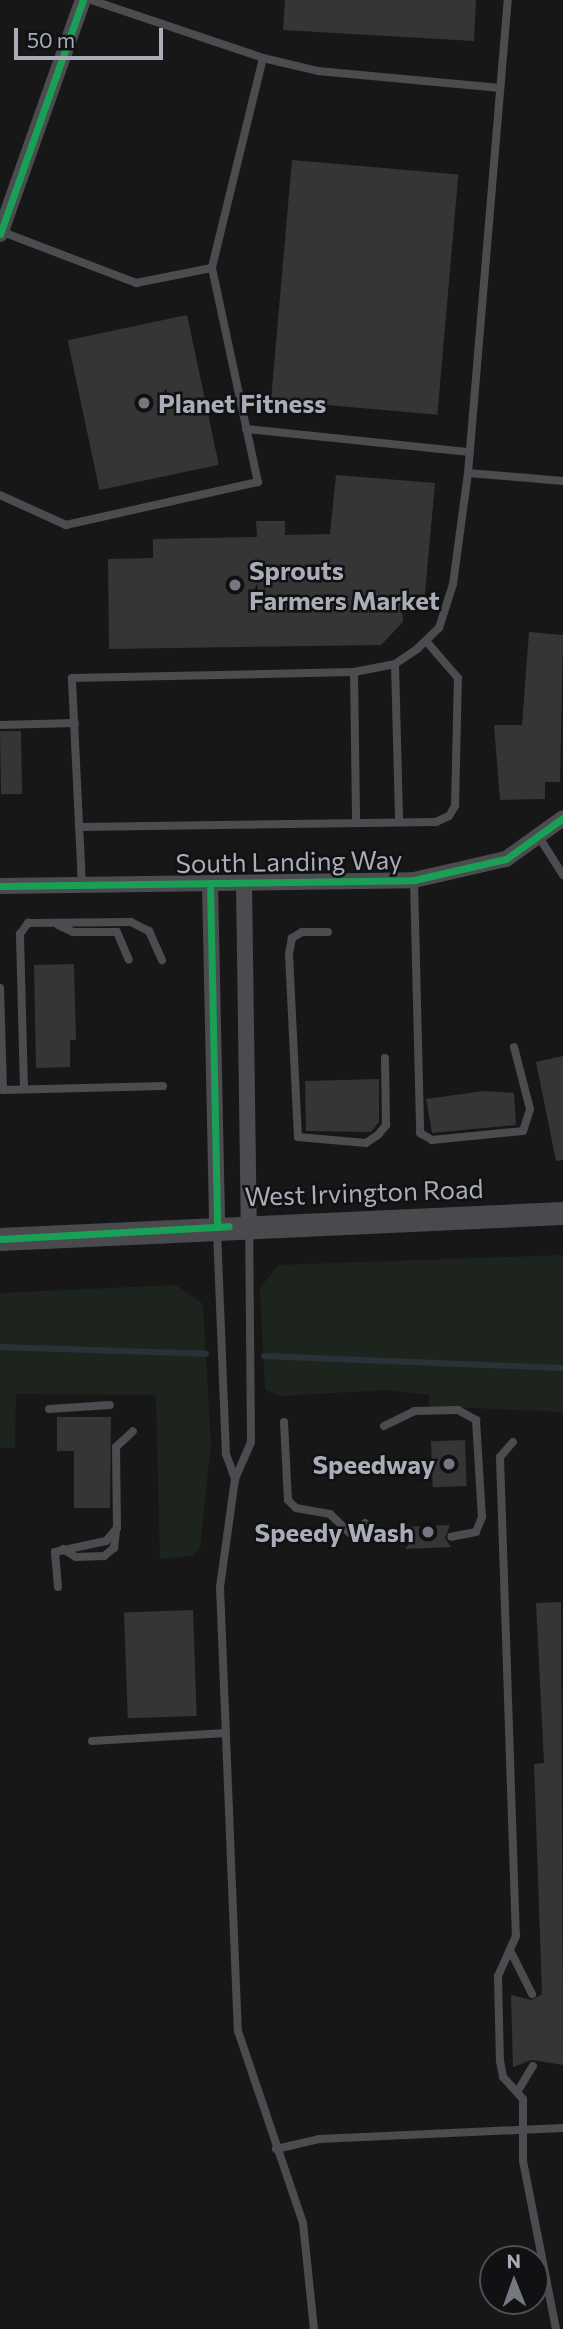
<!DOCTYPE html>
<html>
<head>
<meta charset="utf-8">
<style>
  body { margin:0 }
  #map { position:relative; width:563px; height:2329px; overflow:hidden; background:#171717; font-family:Commissioner,sans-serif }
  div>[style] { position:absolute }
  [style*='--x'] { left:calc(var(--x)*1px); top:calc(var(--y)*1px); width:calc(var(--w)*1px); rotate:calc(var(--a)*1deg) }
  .green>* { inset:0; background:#1d241e }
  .stream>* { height:6px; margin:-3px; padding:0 3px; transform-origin:3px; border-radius:3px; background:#2a3239 }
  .building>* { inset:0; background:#353536; transform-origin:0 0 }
  .service>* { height:8px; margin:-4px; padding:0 4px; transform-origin:4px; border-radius:4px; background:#4b4c50 }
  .minor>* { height:16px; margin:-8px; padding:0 8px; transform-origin:8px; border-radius:8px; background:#4b4c50 }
  .secondary>* { height:23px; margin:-11.5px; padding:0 11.5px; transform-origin:11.5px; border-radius:11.5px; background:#4a4a4e }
  .cycleway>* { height:7px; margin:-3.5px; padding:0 3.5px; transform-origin:3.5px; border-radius:3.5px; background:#1a9f57 }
  .dots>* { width:19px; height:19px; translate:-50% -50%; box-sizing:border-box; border:4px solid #111113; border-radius:50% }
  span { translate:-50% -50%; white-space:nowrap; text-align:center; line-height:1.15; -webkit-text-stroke:5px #111113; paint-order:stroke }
  .poi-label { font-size:26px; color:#a8adb8; font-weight:700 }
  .left { translate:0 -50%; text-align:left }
  .right { translate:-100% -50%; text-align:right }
  .street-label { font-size:26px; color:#a8adb8 }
  .north { position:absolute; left:479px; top:2245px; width:70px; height:70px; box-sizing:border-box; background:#111113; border:2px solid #4d4f55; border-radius:50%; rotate:359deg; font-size:19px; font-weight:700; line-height:28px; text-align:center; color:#a8adb8 }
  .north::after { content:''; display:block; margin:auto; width:24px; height:32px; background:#757880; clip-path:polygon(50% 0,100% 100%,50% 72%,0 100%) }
  .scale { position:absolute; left:14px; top:28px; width:149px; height:32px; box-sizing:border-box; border:4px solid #a8adb8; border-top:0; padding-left:9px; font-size:21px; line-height:24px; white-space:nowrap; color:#a8adb8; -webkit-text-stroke:5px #111113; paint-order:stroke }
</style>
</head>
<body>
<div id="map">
  <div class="green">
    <div style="clip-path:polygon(563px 1255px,563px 1412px,429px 1406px,429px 1395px,386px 1390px,281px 1396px,265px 1390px,260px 1288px,278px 1265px)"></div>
    <div style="clip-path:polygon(176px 1285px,203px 1304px,211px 1444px,200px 1548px,192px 1556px,160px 1559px,156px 1395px,16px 1394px,15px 1448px,0 1448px,0 1293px)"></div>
  </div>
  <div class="stream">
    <div style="--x:0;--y:1347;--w:206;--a:1.9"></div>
    <div style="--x:264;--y:1356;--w:299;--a:2.3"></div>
  </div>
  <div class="building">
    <div style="clip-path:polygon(285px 0,476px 0,474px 41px,283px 30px)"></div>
    <div style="left:292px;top:160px;width:167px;height:241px;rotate:5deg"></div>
    <div style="left:187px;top:315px;width:153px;height:122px;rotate:78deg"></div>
    <div style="clip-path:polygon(336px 475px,435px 483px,424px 604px,402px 602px,403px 622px,381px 645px,109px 649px,108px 559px,153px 558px,153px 539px,257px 537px,256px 521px,285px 521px,285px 535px,330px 534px)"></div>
    <div style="clip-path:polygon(529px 632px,563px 635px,560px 782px,545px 782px,545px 799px,500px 800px,494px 725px,522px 725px)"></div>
    <div style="left:21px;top:731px;width:63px;height:21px;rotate:89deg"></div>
    <div style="clip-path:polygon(74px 964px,76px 1040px,70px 1040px,70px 1067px,36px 1068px,34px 965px)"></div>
    <div style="clip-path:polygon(563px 1056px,563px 1160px,556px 1161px,536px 1062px)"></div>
    <div style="clip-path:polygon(379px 1079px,379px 1122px,371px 1132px,306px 1131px,305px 1081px)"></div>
    <div style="clip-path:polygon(484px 1091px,514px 1093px,516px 1125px,432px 1133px,426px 1099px)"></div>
    <div style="clip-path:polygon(57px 1417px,111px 1417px,110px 1508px,74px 1508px,74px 1451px,57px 1451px)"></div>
    <div style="left:465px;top:1440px;width:46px;height:34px;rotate:88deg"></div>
    <div style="clip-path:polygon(450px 1525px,445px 1538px,451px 1547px,405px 1549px,411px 1541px,404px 1527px)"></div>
    <div style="clip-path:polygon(561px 1602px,563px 2065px,532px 2060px,513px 2067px,511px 1995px,532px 2000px,542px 1994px,534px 1764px,544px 1763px,536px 1603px)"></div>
    <div style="left:193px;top:1610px;width:106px;height:69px;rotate:88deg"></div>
  </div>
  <div class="service">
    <div style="--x:91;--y:0;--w:182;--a:18.6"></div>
    <div style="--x:263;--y:58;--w:216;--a:103.7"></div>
    <div style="--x:263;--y:58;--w:57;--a:13.3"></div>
    <div style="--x:318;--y:71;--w:183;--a:5.3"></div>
    <div style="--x:0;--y:231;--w:146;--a:20.9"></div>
    <div style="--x:136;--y:283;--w:77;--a:-11.2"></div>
    <div style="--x:212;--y:268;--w:219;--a:77.9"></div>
    <div style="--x:258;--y:482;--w:197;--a:167.4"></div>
    <div style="--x:66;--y:525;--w:72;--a:-155.6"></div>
    <div style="--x:246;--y:429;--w:225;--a:5.9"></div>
    <div style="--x:468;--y:473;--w:95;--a:4.8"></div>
    <div style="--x:395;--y:664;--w:158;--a:88.5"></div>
    <div style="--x:354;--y:672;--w:42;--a:-11"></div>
    <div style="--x:395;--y:664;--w:27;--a:-34"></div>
    <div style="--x:417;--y:649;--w:30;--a:-44"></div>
    <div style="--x:439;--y:628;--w:46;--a:-72.3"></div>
    <div style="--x:453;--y:584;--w:112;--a:-82.3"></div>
    <div style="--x:468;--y:473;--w:475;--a:-85.2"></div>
    <div style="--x:0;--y:725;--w:75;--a:-1.5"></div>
    <div style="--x:79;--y:827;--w:357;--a:-0.8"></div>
    <div style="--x:436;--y:822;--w:14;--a:-25"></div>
    <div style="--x:449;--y:816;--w:12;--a:-59"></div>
    <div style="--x:455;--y:806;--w:128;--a:-88.7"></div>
    <div style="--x:458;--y:678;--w:49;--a:-130.9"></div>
    <div style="--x:539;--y:837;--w:45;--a:57.7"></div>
    <div style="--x:414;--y:880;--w:253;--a:88.6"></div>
    <div style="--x:420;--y:1133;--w:14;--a:30"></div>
    <div style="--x:432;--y:1140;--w:91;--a:-5.6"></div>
    <div style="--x:523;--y:1131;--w:23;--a:-72"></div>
    <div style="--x:530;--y:1109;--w:64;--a:-104.5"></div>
    <div style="--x:82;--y:885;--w:207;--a:-92.8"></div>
    <div style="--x:72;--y:678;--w:282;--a:-1.2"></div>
    <div style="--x:354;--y:672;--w:149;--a:89.2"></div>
    <div style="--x:58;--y:925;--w:17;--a:25"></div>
    <div style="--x:73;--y:932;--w:44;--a:0"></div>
    <div style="--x:117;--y:932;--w:30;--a:67"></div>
    <div style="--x:328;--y:932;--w:26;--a:180"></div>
    <div style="--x:302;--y:932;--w:12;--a:149"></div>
    <div style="--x:292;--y:938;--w:16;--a:101"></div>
    <div style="--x:289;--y:954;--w:183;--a:87.2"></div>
    <div style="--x:298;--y:1137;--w:68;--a:5"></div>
    <div style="--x:366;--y:1143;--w:14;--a:-34"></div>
    <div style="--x:378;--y:1135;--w:13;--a:-51"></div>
    <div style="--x:386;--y:1125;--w:67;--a:-90.9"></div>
    <div style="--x:0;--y:988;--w:102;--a:88.3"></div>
    <div style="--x:3;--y:1090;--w:160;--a:-1.4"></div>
    <div style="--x:24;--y:1089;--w:155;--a:-91.5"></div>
    <div style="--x:20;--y:934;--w:14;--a:-54"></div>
    <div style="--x:28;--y:923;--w:103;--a:-0.6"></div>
    <div style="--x:131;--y:922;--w:20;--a:27"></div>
    <div style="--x:149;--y:931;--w:32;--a:66"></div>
    <div style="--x:217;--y:1231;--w:223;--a:87.7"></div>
    <div style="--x:226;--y:1454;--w:27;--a:70"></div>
    <div style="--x:235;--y:1479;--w:109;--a:97.9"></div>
    <div style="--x:220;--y:1587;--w:444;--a:87.7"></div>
    <div style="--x:238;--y:2031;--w:203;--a:71.3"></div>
    <div style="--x:303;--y:2223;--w:107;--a:84.1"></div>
    <div style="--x:49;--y:1409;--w:61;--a:-3.8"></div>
    <div style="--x:284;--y:1422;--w:78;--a:87.1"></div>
    <div style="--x:288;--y:1500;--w:11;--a:45"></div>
    <div style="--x:296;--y:1508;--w:35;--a:10"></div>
    <div style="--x:330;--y:1514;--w:28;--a:44"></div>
    <div style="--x:384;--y:1426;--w:34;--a:-26"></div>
    <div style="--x:415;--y:1411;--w:43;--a:-1.3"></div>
    <div style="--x:458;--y:1410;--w:21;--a:29"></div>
    <div style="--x:476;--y:1420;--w:97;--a:86.5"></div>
    <div style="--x:482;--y:1517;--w:16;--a:112"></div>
    <div style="--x:476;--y:1532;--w:25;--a:169"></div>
    <div style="--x:513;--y:1442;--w:20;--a:131"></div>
    <div style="--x:500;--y:1457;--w:479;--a:88.1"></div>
    <div style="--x:516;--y:1936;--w:44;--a:114.2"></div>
    <div style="--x:498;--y:1976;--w:85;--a:88.7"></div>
    <div style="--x:500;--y:2061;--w:16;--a:79"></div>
    <div style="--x:503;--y:2077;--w:30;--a:48"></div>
    <div style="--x:523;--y:2099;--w:62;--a:90"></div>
    <div style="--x:523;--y:2161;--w:171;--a:78.9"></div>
    <div style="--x:235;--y:1479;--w:40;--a:-66.6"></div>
    <div style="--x:251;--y:1442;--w:212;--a:-90.5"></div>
    <div style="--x:365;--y:1523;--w:18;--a:43"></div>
    <div style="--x:378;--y:1535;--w:27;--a:10"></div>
    <div style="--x:63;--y:1549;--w:15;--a:32"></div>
    <div style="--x:76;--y:1557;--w:28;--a:-2"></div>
    <div style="--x:104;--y:1556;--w:13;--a:-39"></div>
    <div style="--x:114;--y:1548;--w:17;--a:-83"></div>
    <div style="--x:58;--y:1587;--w:35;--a:-95"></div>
    <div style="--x:55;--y:1552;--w:52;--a:-12.2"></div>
    <div style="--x:106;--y:1541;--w:17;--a:-50"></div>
    <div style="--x:117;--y:1528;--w:81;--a:-90.7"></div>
    <div style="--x:116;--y:1447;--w:23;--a:-43"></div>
    <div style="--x:92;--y:1741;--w:134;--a:-3.4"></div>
    <div style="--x:512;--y:1954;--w:45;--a:63.4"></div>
    <div style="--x:519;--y:2089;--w:27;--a:-59"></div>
    <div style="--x:276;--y:2149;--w:44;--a:-13.1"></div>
    <div style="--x:319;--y:2139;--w:244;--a:-2.6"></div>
  </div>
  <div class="minor">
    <div style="--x:0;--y:234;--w:248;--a:-70.5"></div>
    <div style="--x:210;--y:883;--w:344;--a:88.8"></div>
    <div style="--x:244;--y:883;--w:342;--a:89.2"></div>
    <div style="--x:0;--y:886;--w:414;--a:-0.8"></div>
    <div style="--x:414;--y:880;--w:94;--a:-12.9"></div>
    <div style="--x:506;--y:859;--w:70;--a:-35.7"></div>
  </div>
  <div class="secondary">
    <div style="--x:0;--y:1239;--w:564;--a:-2.64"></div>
  </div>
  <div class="cycleway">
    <div style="--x:0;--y:234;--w:248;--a:-70.5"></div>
    <div style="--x:210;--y:883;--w:344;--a:88.8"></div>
    <div style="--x:0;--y:886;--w:414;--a:-0.8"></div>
    <div style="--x:414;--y:880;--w:94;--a:-12.9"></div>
    <div style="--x:506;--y:859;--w:70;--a:-35.7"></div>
    <div style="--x:0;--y:1239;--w:229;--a:-3.2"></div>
  </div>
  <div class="dots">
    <div style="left:144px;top:403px;background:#757880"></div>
    <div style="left:235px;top:585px;background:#757880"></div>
    <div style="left:449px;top:1464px;background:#757880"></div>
    <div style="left:428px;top:1532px;background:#757880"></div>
  </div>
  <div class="poi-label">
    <span class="left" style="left:158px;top:403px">Planet Fitness</span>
    <span class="left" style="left:249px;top:585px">Sprouts<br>Farmers Market</span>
    <span class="right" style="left:435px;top:1464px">Speedway</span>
    <span class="right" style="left:414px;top:1532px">Speedy Wash</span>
  </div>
  <div class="street-label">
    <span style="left:289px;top:861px;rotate:-1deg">South Landing Way</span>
    <span style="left:364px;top:1192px;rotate:-2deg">West Irvington Road</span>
  </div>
  <div class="north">N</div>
  <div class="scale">50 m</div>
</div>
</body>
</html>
